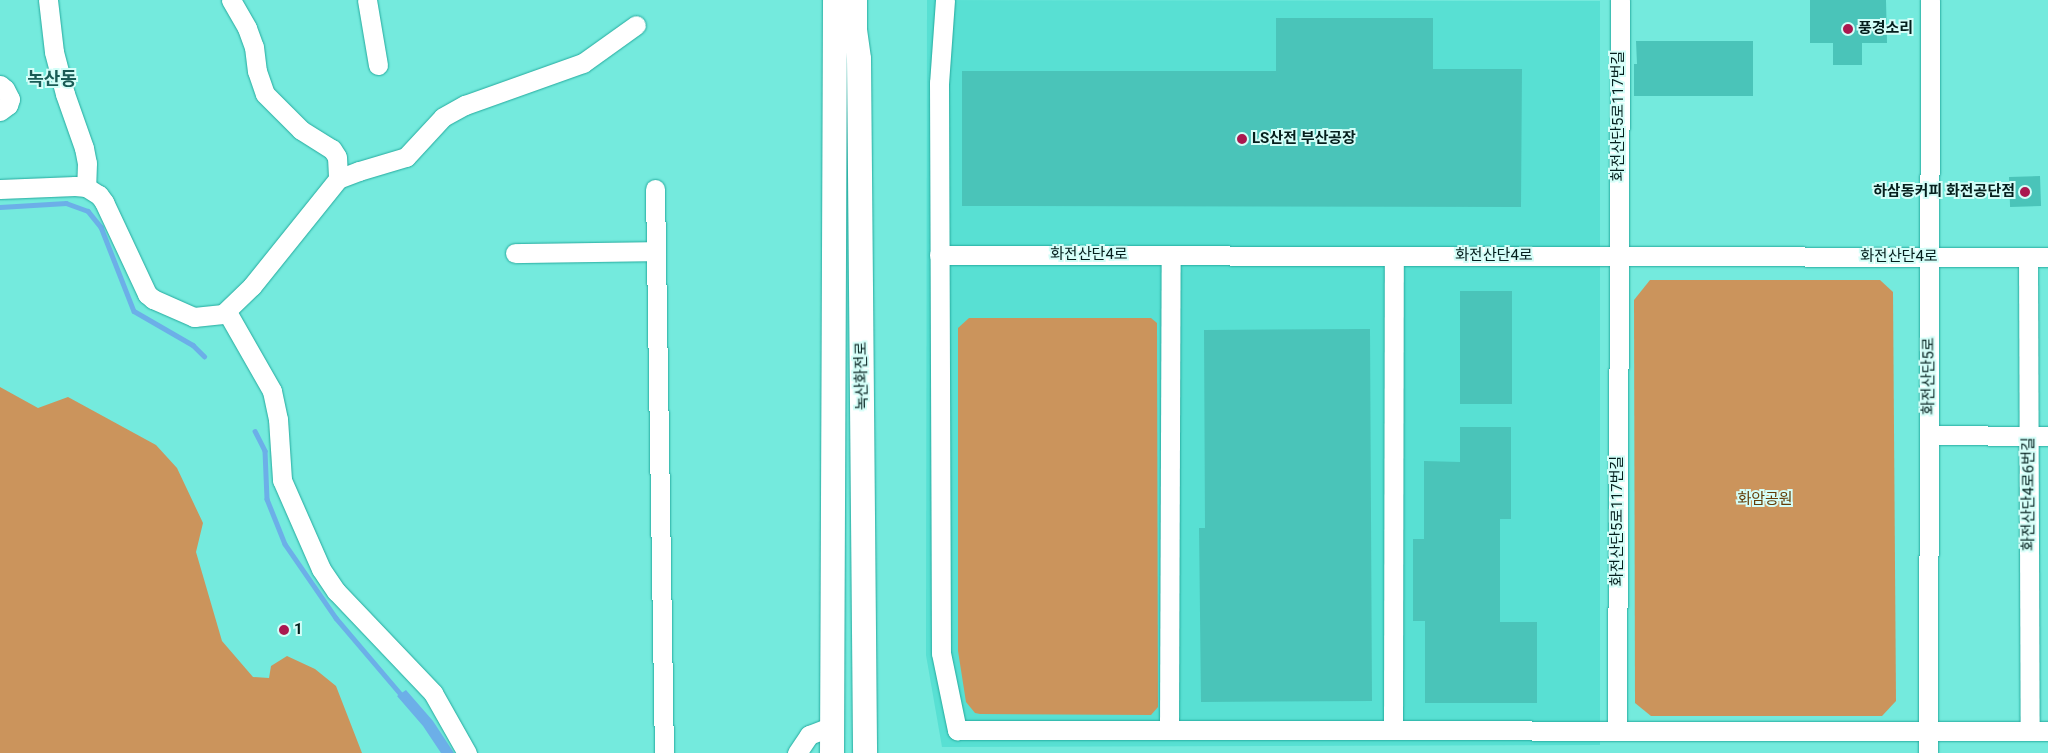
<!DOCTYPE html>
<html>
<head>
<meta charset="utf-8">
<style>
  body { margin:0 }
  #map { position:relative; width:2048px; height:753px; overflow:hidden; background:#74eadd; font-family:Roboto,"Noto Sans KR",sans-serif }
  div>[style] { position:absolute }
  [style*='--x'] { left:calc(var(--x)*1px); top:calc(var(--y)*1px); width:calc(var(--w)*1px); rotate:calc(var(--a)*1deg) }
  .built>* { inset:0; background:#58e0d3 }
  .green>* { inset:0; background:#cb945c }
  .water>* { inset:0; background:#6cafe8 }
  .stream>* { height:4.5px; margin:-2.25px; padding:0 2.25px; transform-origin:2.25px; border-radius:2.25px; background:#6cafe8 }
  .building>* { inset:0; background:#4ac4b9; transform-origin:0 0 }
  .roads { filter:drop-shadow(0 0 1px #25aa9e) drop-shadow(0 0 1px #25aa9e) }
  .minor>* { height:19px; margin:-9.5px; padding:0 9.5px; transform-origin:9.5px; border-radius:9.5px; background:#fff }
  .major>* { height:24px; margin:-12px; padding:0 12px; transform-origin:12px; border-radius:12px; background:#fff }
  .dots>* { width:14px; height:14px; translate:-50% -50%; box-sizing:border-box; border:2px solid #d4fef8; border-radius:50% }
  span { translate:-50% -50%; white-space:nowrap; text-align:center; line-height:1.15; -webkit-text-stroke:4px #d4fef8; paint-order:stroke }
  .poi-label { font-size:15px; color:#041e1c; font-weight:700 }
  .left { translate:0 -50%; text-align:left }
  .right { translate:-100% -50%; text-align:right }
  .street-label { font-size:15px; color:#041e1c }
  .park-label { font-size:15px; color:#633b06 }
  .quarter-label { font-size:18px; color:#195b55; font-weight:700 }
</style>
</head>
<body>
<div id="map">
  <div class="built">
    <div style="clip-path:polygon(927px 0,1600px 1px,1600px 745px,942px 747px,926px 655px)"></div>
  </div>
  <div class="green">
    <div style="clip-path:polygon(1650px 280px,1880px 280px,1893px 292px,1896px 701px,1882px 716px,1651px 716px,1635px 703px,1634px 300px)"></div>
    <div style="clip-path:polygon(969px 318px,1151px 318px,1157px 323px,1158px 707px,1151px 715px,980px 714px,975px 713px,966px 702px,958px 651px,958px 328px)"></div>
    <div style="clip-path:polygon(0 387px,38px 408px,68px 397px,156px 445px,177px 468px,203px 523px,196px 552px,222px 641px,253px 677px,269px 678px,271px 666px,287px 656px,315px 669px,336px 686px,362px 753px,0 753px)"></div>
  </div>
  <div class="water">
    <div style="clip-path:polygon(406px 690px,433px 721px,454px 753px,441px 753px,423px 726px,397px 696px)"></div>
  </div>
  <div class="stream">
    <div style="--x:0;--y:207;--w:66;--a:-3.5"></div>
    <div style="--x:66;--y:203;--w:23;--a:20"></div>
    <div style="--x:88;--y:211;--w:21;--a:51"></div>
    <div style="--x:101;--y:227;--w:90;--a:68.6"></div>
    <div style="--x:134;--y:311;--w:68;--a:30"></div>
    <div style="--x:193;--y:345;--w:16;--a:45"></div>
    <div style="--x:255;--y:431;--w:22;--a:63"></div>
    <div style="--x:265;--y:451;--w:48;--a:87.6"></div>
    <div style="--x:267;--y:499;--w:48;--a:68.2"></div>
    <div style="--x:285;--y:544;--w:90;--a:55.4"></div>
    <div style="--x:336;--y:618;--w:105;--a:49.6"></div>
  </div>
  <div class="building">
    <div style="clip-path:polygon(1810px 0,1886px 0,1887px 43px,1862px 43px,1862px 65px,1833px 65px,1833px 43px,1810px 43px)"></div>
    <div style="clip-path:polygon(1276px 18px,1433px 18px,1433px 69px,1522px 69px,1521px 207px,962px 206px,962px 71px,1276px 71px)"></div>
    <div style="clip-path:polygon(1636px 41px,1753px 41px,1753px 96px,1634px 96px,1634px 64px,1637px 64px)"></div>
    <div style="left:2040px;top:176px;width:30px;height:31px;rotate:88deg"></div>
    <div style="left:1460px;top:291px;width:52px;height:113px"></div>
    <div style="clip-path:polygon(1370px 329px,1372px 701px,1201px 702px,1199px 528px,1205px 528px,1204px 330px)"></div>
    <div style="clip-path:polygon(1460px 427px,1511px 427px,1511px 519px,1500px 519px,1500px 622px,1537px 622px,1537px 703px,1425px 703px,1425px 621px,1413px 621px,1413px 539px,1424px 539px,1424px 461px,1460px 462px)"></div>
  </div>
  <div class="roads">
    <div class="minor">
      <div style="--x:48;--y:0;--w:52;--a:83.4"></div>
      <div style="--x:54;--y:52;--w:43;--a:75.3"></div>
      <div style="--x:65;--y:94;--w:57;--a:70.6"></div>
      <div style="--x:84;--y:148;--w:15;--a:79"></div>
      <div style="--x:87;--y:163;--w:24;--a:92"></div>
      <div style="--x:231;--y:0;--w:32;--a:60"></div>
      <div style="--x:247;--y:28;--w:20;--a:70"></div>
      <div style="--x:254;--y:47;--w:24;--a:83"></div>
      <div style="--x:257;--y:71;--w:24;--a:71"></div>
      <div style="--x:265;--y:94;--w:51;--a:45"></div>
      <div style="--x:301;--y:130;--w:36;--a:32"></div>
      <div style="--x:332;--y:149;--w:9;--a:58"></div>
      <div style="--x:337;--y:157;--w:22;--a:87"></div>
      <div style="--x:367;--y:0;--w:66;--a:80.4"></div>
      <div style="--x:945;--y:0;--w:83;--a:94.1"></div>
      <div style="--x:939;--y:83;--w:570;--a:89.8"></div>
      <div style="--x:941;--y:653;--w:79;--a:78.3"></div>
      <div style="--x:957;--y:730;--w:1091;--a:0.05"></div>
      <div style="--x:0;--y:85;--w:6;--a:39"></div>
      <div style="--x:5;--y:89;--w:11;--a:63"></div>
      <div style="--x:10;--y:99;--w:6;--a:108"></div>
      <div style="--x:8;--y:105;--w:10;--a:143"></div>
      <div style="--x:0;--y:189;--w:75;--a:-2.3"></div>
      <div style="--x:75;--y:186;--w:11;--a:5"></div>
      <div style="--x:86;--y:187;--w:15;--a:32"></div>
      <div style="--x:99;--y:195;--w:9;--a:54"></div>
      <div style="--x:104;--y:202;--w:102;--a:64.9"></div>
      <div style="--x:147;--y:294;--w:8;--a:40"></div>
      <div style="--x:153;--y:299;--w:45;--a:23.7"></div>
      <div style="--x:194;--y:317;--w:29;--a:-6"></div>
      <div style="--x:223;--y:314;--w:40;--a:-44"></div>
      <div style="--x:252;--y:286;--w:137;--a:-51.2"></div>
      <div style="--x:338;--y:179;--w:22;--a:-21"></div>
      <div style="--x:359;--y:171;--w:49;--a:-16.6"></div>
      <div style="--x:406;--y:157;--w:54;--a:-47.2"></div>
      <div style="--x:443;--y:117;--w:25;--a:-29"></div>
      <div style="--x:465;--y:105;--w:125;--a:-19.6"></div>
      <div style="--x:583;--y:63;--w:65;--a:-35.6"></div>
      <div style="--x:655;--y:189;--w:564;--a:89.09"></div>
      <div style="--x:515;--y:253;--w:141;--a:-0.8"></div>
      <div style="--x:939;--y:255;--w:1109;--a:0.1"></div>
      <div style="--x:2028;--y:257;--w:474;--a:89.8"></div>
      <div style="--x:227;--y:312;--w:91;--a:60.3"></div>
      <div style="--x:272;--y:391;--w:29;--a:78"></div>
      <div style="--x:278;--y:419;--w:61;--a:86.2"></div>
      <div style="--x:282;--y:480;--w:97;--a:66.3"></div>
      <div style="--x:321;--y:569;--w:27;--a:56"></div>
      <div style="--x:336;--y:591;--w:141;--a:46.4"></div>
      <div style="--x:433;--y:693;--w:69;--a:60.5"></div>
      <div style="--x:1929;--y:435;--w:119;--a:0.5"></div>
      <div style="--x:1169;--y:730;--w:475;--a:-89.8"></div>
      <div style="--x:1393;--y:730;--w:474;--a:-89.9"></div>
      <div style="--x:1617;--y:731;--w:731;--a:-89.76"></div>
      <div style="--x:797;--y:753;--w:22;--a:-56"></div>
      <div style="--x:809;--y:735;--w:25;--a:-21"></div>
      <div style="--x:1928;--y:753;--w:753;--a:-89.85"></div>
    </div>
    <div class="major">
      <div style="--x:855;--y:0;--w:30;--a:90"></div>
      <div style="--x:855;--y:30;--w:29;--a:82"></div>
      <div style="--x:859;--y:59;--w:694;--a:89.5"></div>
      <div style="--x:832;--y:753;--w:753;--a:-89.77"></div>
    </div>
  </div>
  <div class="dots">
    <div style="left:1848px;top:29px;background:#aa184f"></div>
    <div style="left:1242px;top:139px;background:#aa184f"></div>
    <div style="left:2025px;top:192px;background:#aa184f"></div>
    <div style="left:284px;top:630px;background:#aa184f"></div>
  </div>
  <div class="poi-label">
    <span class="left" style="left:1858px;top:29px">풍경소리</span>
    <span class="left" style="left:1252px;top:139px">LS산전 부산공장</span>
    <span class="right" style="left:2015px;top:192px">하삼동커피 화전공단점</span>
    <span class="left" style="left:294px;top:630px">1</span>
  </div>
  <div class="street-label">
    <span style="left:1619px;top:116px;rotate:-90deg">화전산단5로117번길</span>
    <span style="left:1089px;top:255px">화전산단4로</span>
    <span style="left:1494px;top:256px">화전산단4로</span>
    <span style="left:1899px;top:257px">화전산단4로</span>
    <span style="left:862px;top:376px;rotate:-91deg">녹산화전로</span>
    <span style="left:1929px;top:376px;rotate:-90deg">화전산단5로</span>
    <span style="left:2029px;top:494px;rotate:-90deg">화전산단4로6번길</span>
    <span style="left:1618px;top:521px;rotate:-90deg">화전산단5로117번길</span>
  </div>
  <div class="park-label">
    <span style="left:1765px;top:500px">화암공원</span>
  </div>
  <div class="quarter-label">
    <span style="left:52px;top:79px">녹산동</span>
  </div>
</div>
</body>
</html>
